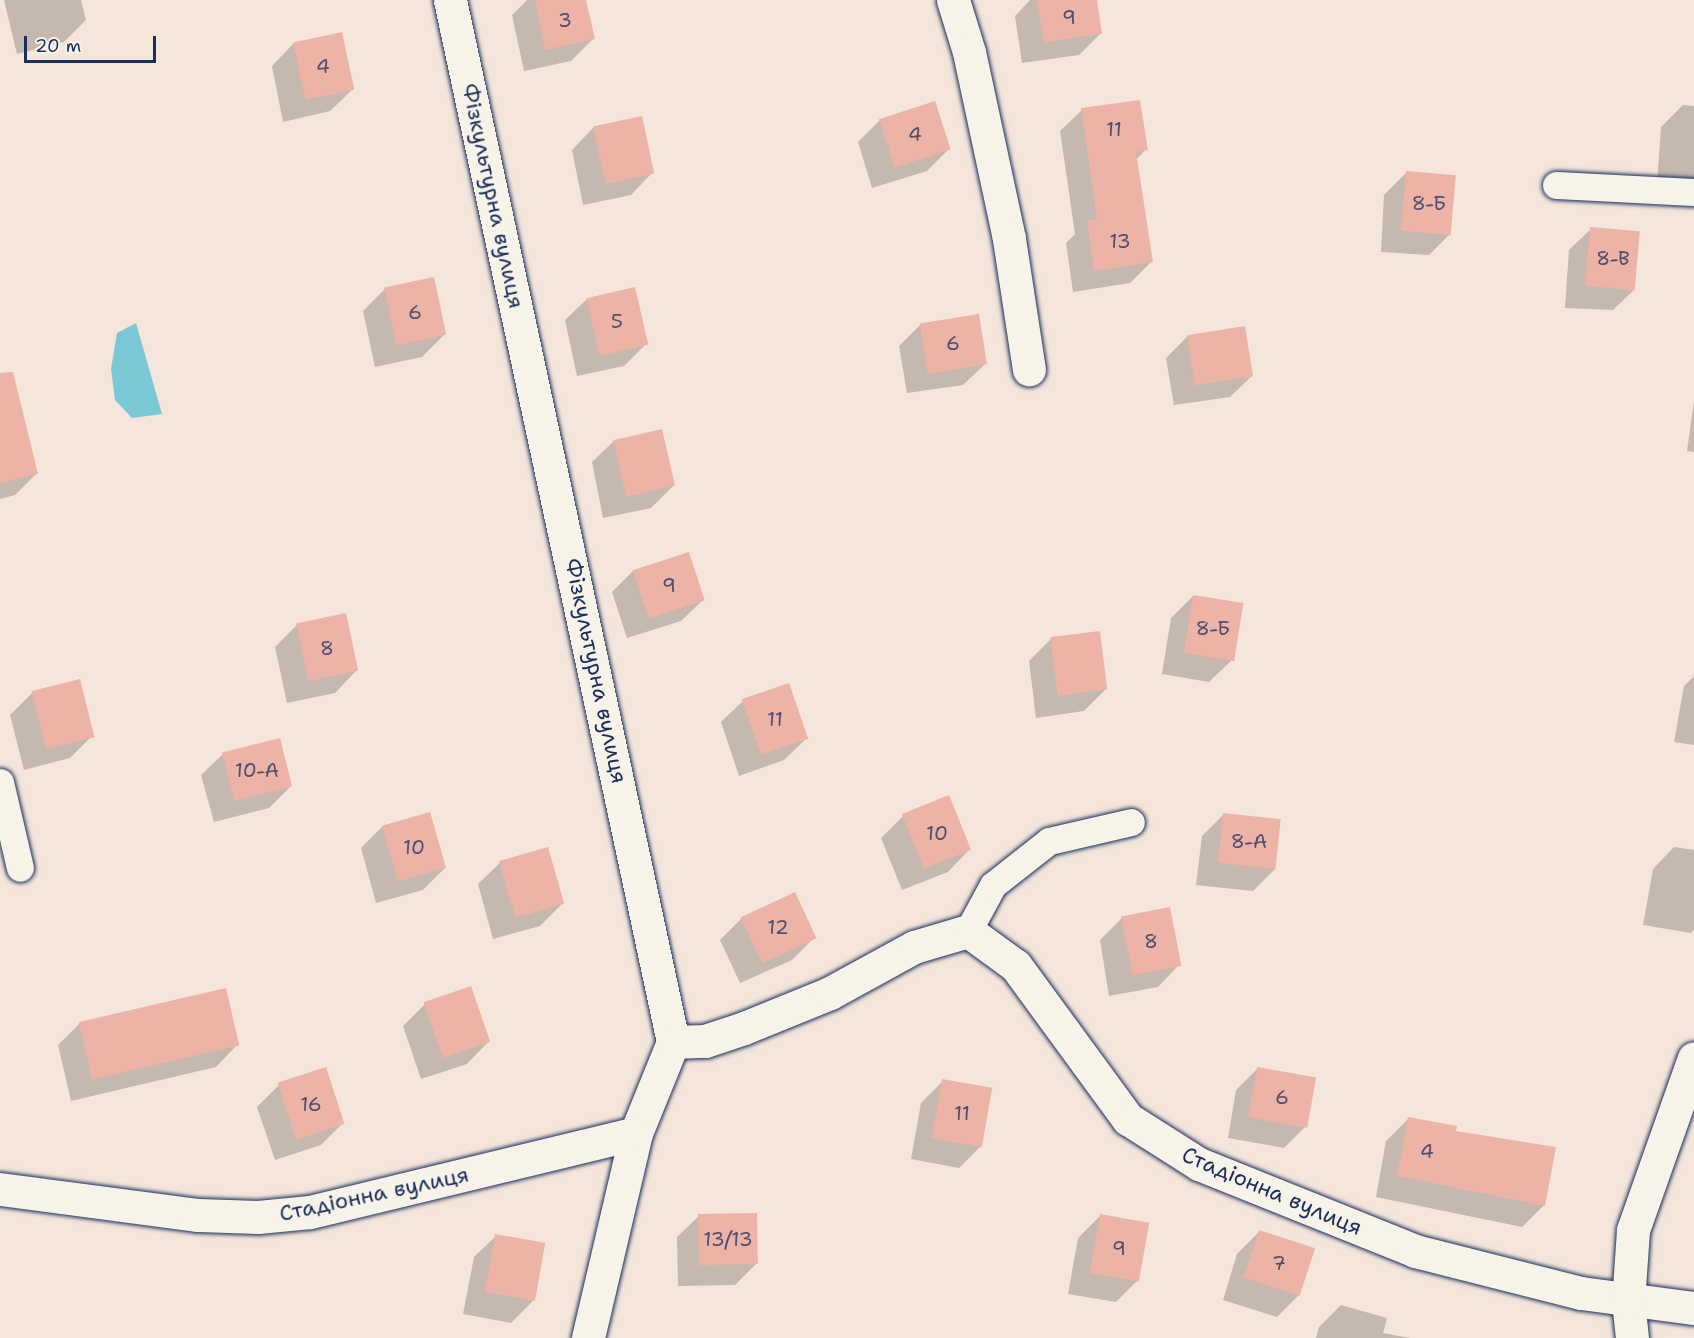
<!DOCTYPE html>
<html>
<head>
<meta charset="utf-8">
<style>
  body { margin:0 }
  #map { position:relative; width:1694px; height:1338px; overflow:hidden; background:#f5e6db; font-family:"Shantell Sans",sans-serif }
  div>[style] { position:absolute }
  [style*='--x'] { left:calc(var(--x)*1px); top:calc(var(--y)*1px); width:calc(var(--w)*1px); rotate:calc(var(--a)*1deg) }
  .water>* { inset:0; background:#7ac8d6 }
  .shadow>* { inset:0; background:#0003 }
  .building>* { inset:0; background:#ecb3a6; transform-origin:0 0 }
  .roads { filter:drop-shadow(0 0 2px #1b2f5e) drop-shadow(0 0 2px #1b2f5e) }
  .service>* { height:27px; margin:-13.5px; padding:0 13.5px; transform-origin:13.5px; border-radius:13.5px; background:#f7f3e8 }
  .minor>* { height:33px; margin:-16.5px; padding:0 16.5px; transform-origin:16.5px; border-radius:16.5px; background:#f7f3e8 }
  span { translate:-50% -50%; white-space:nowrap; text-align:center; line-height:1.15; -webkit-text-stroke:6px #f7f3e8; paint-order:stroke }
  .number-label { font-size:20px; color:#4f5070 }
  .number-label span { -webkit-text-stroke-width:0 }
  .street-label { font-size:22px; color:#1b2f5e }
  .scale { position:absolute; left:24px; top:36px; width:132px; height:27px; box-sizing:border-box; border:3px solid #1b2f5e; border-top:0; padding-left:8px; font-size:18px; line-height:21px; white-space:nowrap; color:#1b2f5e; -webkit-text-stroke:4px #f7f3e8; paint-order:stroke }
</style>
</head>
<body>
<div id="map">
  <div class="water">
    <div style="clip-path:polygon(136px 323px,162px 414px,132px 418px,115px 400px,111px 369px,117px 333px)"></div>
  </div>
  <div class="shadow">
    <div style="clip-path:polygon(4px 0,81px 0,86px 20px,64px 42px,17px 54px)"></div>
    <div style="clip-path:polygon(527px 0,585px 0,593px 39px,571px 61px,524px 71px,512px 15px)"></div>
    <div style="clip-path:polygon(1030px 0,1095px 0,1100px 34px,1079px 55px,1022px 63px,1015px 16px)"></div>
    <div style="clip-path:polygon(293px 44px,352px 90px,330px 111px,283px 122px,272px 66px)"></div>
    <div style="clip-path:polygon(1683px 105px,1694px 106px,1694px 187px,1657px 184px,1661px 127px)"></div>
    <div style="clip-path:polygon(1082px 110px,1146px 149px,1136px 160px,1152px 261px,1130px 283px,1073px 292px,1066px 243px,1075px 234px,1060px 131px)"></div>
    <div style="clip-path:polygon(641px 118px,652px 173px,631px 195px,583px 205px,572px 150px,593px 128px)"></div>
    <div style="clip-path:polygon(880px 120px,949px 149px,927px 171px,872px 188px,858px 142px)"></div>
    <div style="clip-path:polygon(1406px 173px,1451px 233px,1429px 255px,1381px 252px,1384px 195px)"></div>
    <div style="clip-path:polygon(1591px 229px,1635px 289px,1613px 310px,1565px 308px,1569px 250px)"></div>
    <div style="clip-path:polygon(385px 289px,444px 335px,422px 357px,375px 367px,363px 311px)"></div>
    <div style="clip-path:polygon(587px 299px,646px 344px,624px 366px,577px 376px,565px 320px)"></div>
    <div style="clip-path:polygon(921px 324px,985px 364px,963px 385px,907px 393px,899px 346px)"></div>
    <div style="clip-path:polygon(1188px 336px,1252px 376px,1230px 397px,1174px 405px,1166px 358px)"></div>
    <div style="clip-path:polygon(1694px 401px,1694px 452px,1687px 451px)"></div>
    <div style="clip-path:polygon(0 424px,37px 473px,15px 495px,0 499px)"></div>
    <div style="clip-path:polygon(614px 441px,673px 486px,651px 508px,603px 518px,592px 462px)"></div>
    <div style="clip-path:polygon(634px 570px,703px 600px,681px 621px,627px 638px,612px 592px)"></div>
    <div style="clip-path:polygon(1193px 596px,1231px 661px,1209px 682px,1162px 674px,1171px 618px)"></div>
    <div style="clip-path:polygon(297px 625px,356px 671px,335px 693px,287px 703px,275px 647px)"></div>
    <div style="clip-path:polygon(1051px 639px,1106px 689px,1084px 711px,1036px 718px,1029px 661px)"></div>
    <div style="clip-path:polygon(1694px 676px,1694px 745px,1674px 742px,1684px 686px)"></div>
    <div style="clip-path:polygon(32px 693px,92px 736px,70px 758px,24px 770px,10px 715px)"></div>
    <div style="clip-path:polygon(743px 701px,806px 739px,784px 760px,739px 776px,721px 722px)"></div>
    <div style="clip-path:polygon(223px 754px,291px 786px,269px 808px,214px 822px,201px 775px)"></div>
    <div style="clip-path:polygon(1223px 815px,1275px 869px,1253px 891px,1196px 885px,1202px 836px)"></div>
    <div style="clip-path:polygon(903px 816px,969px 850px,948px 872px,902px 890px,881px 838px)"></div>
    <div style="clip-path:polygon(383px 826px,445px 868px,423px 890px,376px 903px,361px 848px)"></div>
    <div style="clip-path:polygon(1674px 847px,1694px 850px,1694px 930px,1691px 933px,1643px 925px,1653px 869px)"></div>
    <div style="clip-path:polygon(500px 863px,562px 904px,540px 926px,493px 939px,478px 884px)"></div>
    <div style="clip-path:polygon(742px 918px,814px 938px,792px 960px,740px 983px,720px 940px)"></div>
    <div style="clip-path:polygon(1122px 918px,1179px 965px,1158px 987px,1109px 996px,1100px 940px)"></div>
    <div style="clip-path:polygon(425px 1004px,488px 1042px,467px 1064px,421px 1079px,403px 1026px)"></div>
    <div style="clip-path:polygon(80px 1023px,237px 1045px,216px 1067px,71px 1101px,58px 1045px)"></div>
    <div style="clip-path:polygon(1258px 1068px,1306px 1126px,1284px 1148px,1228px 1138px,1236px 1090px)"></div>
    <div style="clip-path:polygon(943px 1081px,981px 1146px,959px 1168px,911px 1159px,921px 1103px)"></div>
    <div style="clip-path:polygon(279px 1085px,343px 1123px,321px 1145px,275px 1160px,257px 1107px)"></div>
    <div style="clip-path:polygon(1408px 1119px,1454px 1132px,1544px 1205px,1522px 1227px,1376px 1197px,1386px 1141px)"></div>
    <div style="clip-path:polygon(699px 1216px,757px 1263px,735px 1285px,678px 1286px,677px 1237px)"></div>
    <div style="clip-path:polygon(1100px 1216px,1138px 1280px,1116px 1302px,1068px 1294px,1078px 1238px)"></div>
    <div style="clip-path:polygon(1259px 1232px,1299px 1295px,1277px 1317px,1223px 1300px,1237px 1254px)"></div>
    <div style="clip-path:polygon(496px 1236px,533px 1301px,511px 1323px,463px 1314px,474px 1257px)"></div>
    <div style="clip-path:polygon(1341px 1305px,1387px 1318px,1383px 1333px,1410px 1338px,1316px 1338px,1319px 1327px)"></div>
  </div>
  <div class="building">
    <div style="clip-path:polygon(535px 0,586px 0,595px 39px,545px 50px)"></div>
    <div style="clip-path:polygon(1037px 0,1097px 0,1102px 34px,1044px 42px)"></div>
    <div style="left:342px;top:32px;width:59px;height:50px;rotate:78deg"></div>
    <div style="clip-path:polygon(1140px 100px,1148px 150px,1136px 152px,1153px 262px,1094px 271px,1087px 220px,1097px 219px,1081px 108px)"></div>
    <div style="left:935px;top:101px;width:51px;height:59px;rotate:72deg"></div>
    <div style="left:642px;top:116px;width:59px;height:50px;rotate:78deg"></div>
    <div style="left:1406px;top:171px;width:50px;height:60px;rotate:5deg"></div>
    <div style="left:1590px;top:227px;width:50px;height:59px;rotate:5deg"></div>
    <div style="left:434px;top:277px;width:59px;height:51px;rotate:78deg"></div>
    <div style="left:635px;top:287px;width:59px;height:50px;rotate:77deg"></div>
    <div style="left:979px;top:314px;width:51px;height:60px;rotate:81deg"></div>
    <div style="left:1245px;top:326px;width:51px;height:59px;rotate:81deg"></div>
    <div style="clip-path:polygon(13px 372px,38px 474px,0 483px,0 373px)"></div>
    <div style="left:662px;top:429px;width:58px;height:50px;rotate:77deg"></div>
    <div style="left:689px;top:552px;width:51px;height:59px;rotate:72deg"></div>
    <div style="left:1193px;top:595px;width:51px;height:59px;rotate:9deg"></div>
    <div style="left:346px;top:613px;width:59px;height:51px;rotate:78deg"></div>
    <div style="left:1100px;top:631px;width:59px;height:50px;rotate:83deg"></div>
    <div style="left:80px;top:679px;width:60px;height:50px;rotate:76deg"></div>
    <div style="left:789px;top:683px;width:59px;height:50px;rotate:71deg"></div>
    <div style="left:280px;top:738px;width:50px;height:60px;rotate:76deg"></div>
    <div style="left:949px;top:795px;width:59px;height:51px;rotate:68deg"></div>
    <div style="left:430px;top:812px;width:58px;height:50px;rotate:74deg"></div>
    <div style="left:1223px;top:813px;width:58px;height:50px;rotate:6deg"></div>
    <div style="left:548px;top:847px;width:59px;height:51px;rotate:74deg"></div>
    <div style="left:795px;top:892px;width:51px;height:60px;rotate:65deg"></div>
    <div style="left:1170px;top:907px;width:60px;height:50px;rotate:79deg"></div>
    <div style="left:471px;top:986px;width:59px;height:50px;rotate:71deg"></div>
    <div style="left:226px;top:988px;width:59px;height:151px;rotate:77deg"></div>
    <div style="left:326px;top:1067px;width:60px;height:51px;rotate:72deg"></div>
    <div style="left:1257px;top:1067px;width:60px;height:51px;rotate:10deg"></div>
    <div style="left:942px;top:1079px;width:51px;height:60px;rotate:10deg"></div>
    <div style="clip-path:polygon(1408px 1117px,1457px 1126px,1456px 1131px,1556px 1147px,1545px 1206px,1397px 1176px)"></div>
    <div style="left:757px;top:1213px;width:51px;height:59px;rotate:89deg"></div>
    <div style="left:1100px;top:1214px;width:50px;height:60px;rotate:10deg"></div>
    <div style="left:1259px;top:1230px;width:59px;height:50px;rotate:18deg"></div>
    <div style="left:495px;top:1234px;width:51px;height:59px;rotate:10deg"></div>
  </div>
  <div class="roads">
    <div class="service">
      <div style="--x:1556;--y:185;--w:138;--a:2.9"></div>
      <div style="--x:0;--y:782;--w:88;--a:76.9"></div>
      <div style="--x:968;--y:931;--w:52;--a:-61.5"></div>
      <div style="--x:993;--y:885;--w:71;--a:-38.2"></div>
      <div style="--x:1049;--y:841;--w:84;--a:-13"></div>
    </div>
    <div class="minor">
      <div style="--x:450;--y:0;--w:1066;--a:77.92"></div>
      <div style="--x:673;--y:1042;--w:98;--a:112.1"></div>
      <div style="--x:636;--y:1133;--w:211;--a:103.2"></div>
      <div style="--x:953;--y:0;--w:54;--a:72.9"></div>
      <div style="--x:969;--y:52;--w:191;--a:77.9"></div>
      <div style="--x:1009;--y:239;--w:132;--a:81.3"></div>
      <div style="--x:673;--y:1042;--w:32;--a:-2"></div>
      <div style="--x:705;--y:1041;--w:41;--a:-18.4"></div>
      <div style="--x:744;--y:1028;--w:93;--a:-22.1"></div>
      <div style="--x:830;--y:993;--w:96;--a:-28.7"></div>
      <div style="--x:914;--y:947;--w:56;--a:-16.5"></div>
      <div style="--x:968;--y:931;--w:59;--a:36.1"></div>
      <div style="--x:1016;--y:966;--w:190;--a:53.8"></div>
      <div style="--x:1128;--y:1119;--w:84;--a:32.4"></div>
      <div style="--x:1199;--y:1164;--w:233;--a:21.9"></div>
      <div style="--x:1415;--y:1251;--w:171;--a:14.2"></div>
      <div style="--x:1581;--y:1293;--w:114;--a:7.6"></div>
      <div style="--x:0;--y:1189;--w:200;--a:7.5"></div>
      <div style="--x:198;--y:1215;--w:60;--a:1.9"></div>
      <div style="--x:258;--y:1217;--w:52;--a:-5.5"></div>
      <div style="--x:310;--y:1212;--w:335;--a:-13.6"></div>
      <div style="--x:1632;--y:1338;--w:36;--a:-96"></div>
      <div style="--x:1628;--y:1302;--w:72;--a:-86"></div>
      <div style="--x:1633;--y:1230;--w:182;--a:-70.5"></div>
    </div>
  </div>
  <div class="number-label">
    <span style="left:1069px;top:17px">9</span>
    <span style="left:565px;top:20px">3</span>
    <span style="left:323px;top:66px">4</span>
    <span style="left:1114px;top:129px">11</span>
    <span style="left:915px;top:134px">4</span>
    <span style="left:1429px;top:203px">8-Б</span>
    <span style="left:1120px;top:241px">13</span>
    <span style="left:1613px;top:258px">8-В</span>
    <span style="left:415px;top:312px">6</span>
    <span style="left:617px;top:321px">5</span>
    <span style="left:953px;top:343px">6</span>
    <span style="left:669px;top:585px">9</span>
    <span style="left:1213px;top:628px">8-Б</span>
    <span style="left:327px;top:648px">8</span>
    <span style="left:775px;top:719px">11</span>
    <span style="left:257px;top:770px">10-А</span>
    <span style="left:937px;top:833px">10</span>
    <span style="left:1249px;top:841px">8-А</span>
    <span style="left:414px;top:847px">10</span>
    <span style="left:778px;top:927px">12</span>
    <span style="left:1151px;top:941px">8</span>
    <span style="left:1282px;top:1097px">6</span>
    <span style="left:311px;top:1104px">16</span>
    <span style="left:962px;top:1113px">11</span>
    <span style="left:1427px;top:1151px">4</span>
    <span style="left:728px;top:1239px">13/13</span>
    <span style="left:1119px;top:1248px">9</span>
    <span style="left:1279px;top:1263px">7</span>
  </div>
  <div class="street-label">
    <span style="left:493px;top:196px;rotate:78deg">Фізкультурна вулиця</span>
    <span style="left:596px;top:671px;rotate:78deg">Фізкультурна вулиця</span>
    <span style="left:1272px;top:1191px;rotate:23deg">Стадіонна вулиця</span>
    <span style="left:374px;top:1194px;rotate:-12deg">Стадіонна вулиця</span>
  </div>
  <div class="scale">20 m</div>
</div>
</body>
</html>
